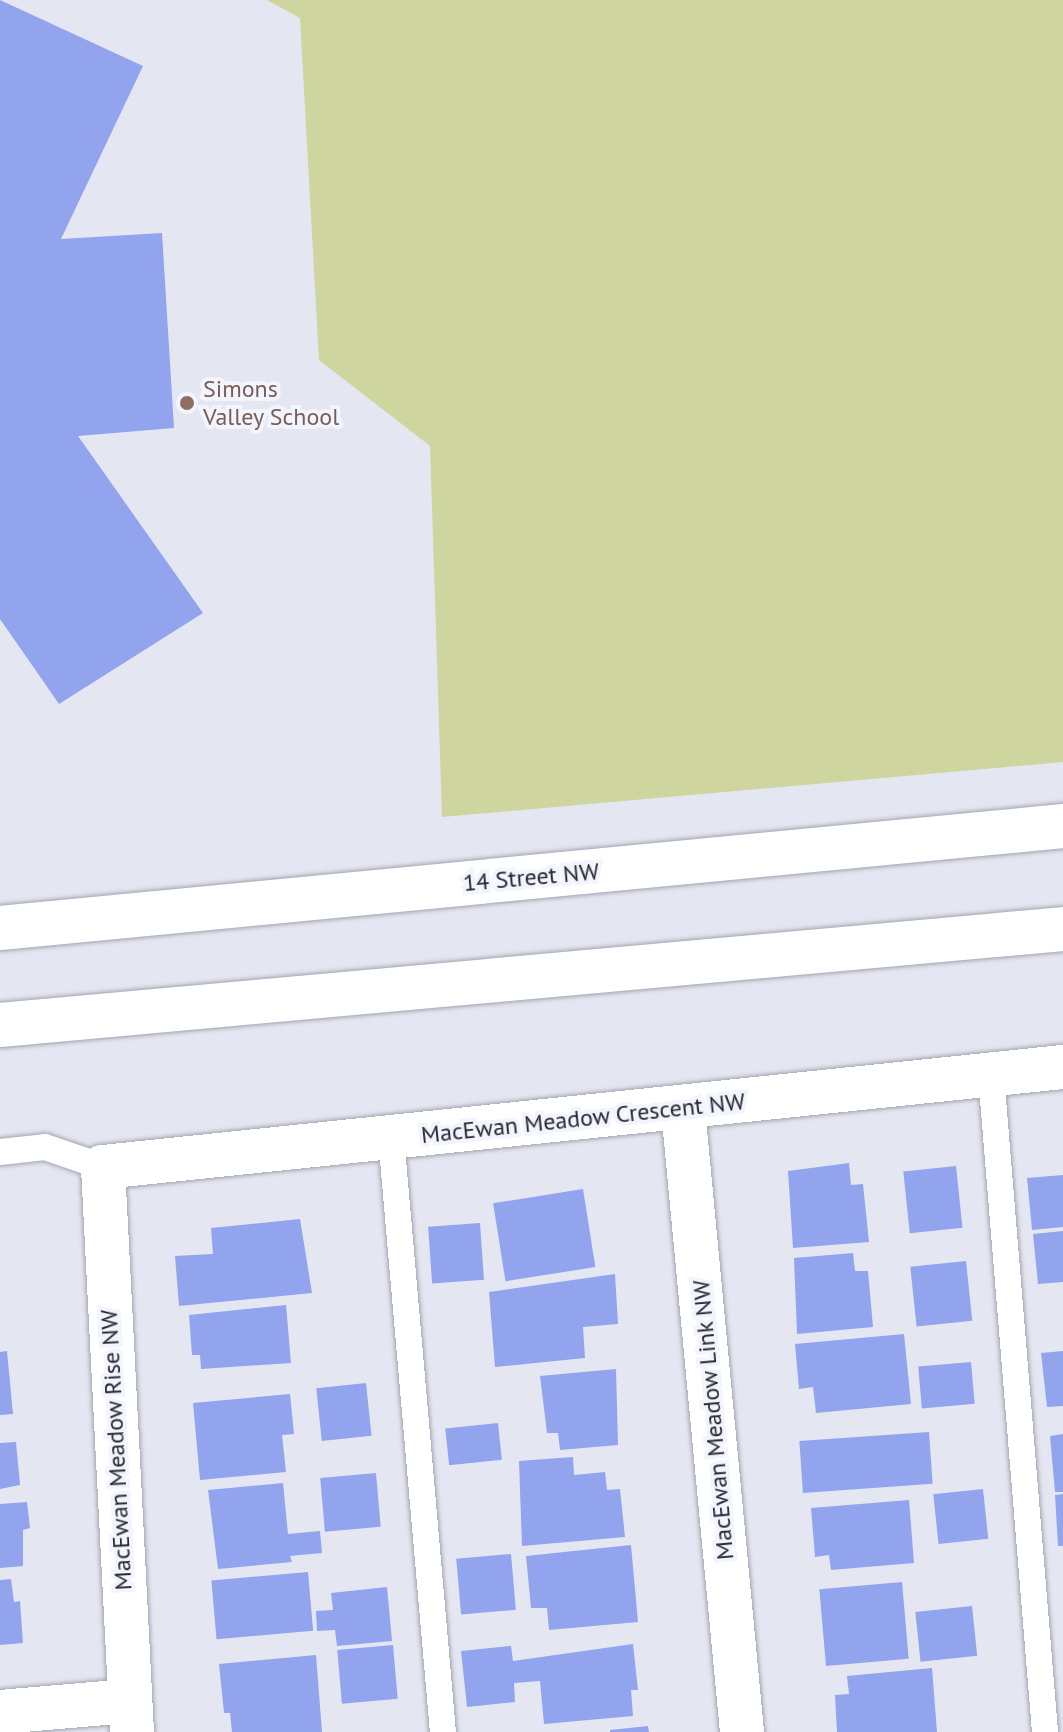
<!DOCTYPE html>
<html>
<head>
<meta charset="utf-8">
<style>
  body { margin:0 }
  #map { position:relative; width:1063px; height:1732px; overflow:hidden; background:#e4e7f2; font-family:"PT Sans",sans-serif }
  div>[style] { position:absolute }
  [style*='--x'] { left:calc(var(--x)*1px); top:calc(var(--y)*1px); width:calc(var(--w)*1px); rotate:calc(var(--a)*1deg) }
  .green>* { inset:0; background:#ced59f }
  .building>* { inset:0; background:#92a4ed; transform-origin:0 0 }
  .roads { filter:drop-shadow(0 0 2px #a2a5af) drop-shadow(0 0 2px #a2a5af) }
  .service>* { height:26px; margin:-13px; padding:0 13px; transform-origin:13px; border-radius:13px; background:#fff }
  .minor>* { height:44px; margin:-22px; padding:0 22px; transform-origin:22px; border-radius:22px; background:#fff }
  .secondary>* { height:44px; margin:-22px; padding:0 22px; transform-origin:22px; border-radius:22px; background:#fff }
  .dots>* { width:22px; height:22px; translate:-50% -50%; box-sizing:border-box; border:4px solid #f2f4fe; border-radius:50% }
  span { translate:-50% -50%; white-space:nowrap; text-align:center; line-height:1.15; -webkit-text-stroke:8px #f2f4fe; paint-order:stroke }
  .education-label { font-size:24px; color:#785e54 }
  .left { translate:0 -50%; text-align:left }
  .street-label { font-size:24px; color:#27282d }
</style>
</head>
<body>
<div id="map">
  <div class="green">
    <div style="clip-path:polygon(267px 0,1063px 0,1063px 762px,442px 817px,430px 446px,319px 360px,300px 18px)"></div>
  </div>
  <div class="building">
    <div style="clip-path:polygon(0 0,143px 66px,61px 239px,162px 233px,174px 428px,78px 436px,203px 613px,59px 704px,0 619px)"></div>
    <div style="clip-path:polygon(849px 1163px,851px 1185px,863px 1184px,869px 1242px,793px 1248px,788px 1171px)"></div>
    <div style="left:956px;top:1166px;width:62px;height:53px;rotate:84deg"></div>
    <div style="clip-path:polygon(1063px 1175px,1063px 1227px,1032px 1230px,1027px 1178px)"></div>
    <div style="left:583px;top:1189px;width:79px;height:91px;rotate:81deg"></div>
    <div style="clip-path:polygon(300px 1219px,312px 1293px,179px 1306px,175px 1256px,213px 1254px,211px 1228px)"></div>
    <div style="left:480px;top:1223px;width:57px;height:52px;rotate:86deg"></div>
    <div style="clip-path:polygon(1063px 1231px,1063px 1282px,1038px 1284px,1033px 1234px)"></div>
    <div style="clip-path:polygon(853px 1253px,855px 1271px,868px 1271px,873px 1327px,797px 1334px,794px 1258px)"></div>
    <div style="left:966px;top:1261px;width:60px;height:56px;rotate:84deg"></div>
    <div style="clip-path:polygon(615px 1274px,618px 1324px,583px 1327px,585px 1358px,495px 1367px,489px 1292px)"></div>
    <div style="clip-path:polygon(286px 1305px,291px 1363px,201px 1369px,200px 1355px,192px 1355px,189px 1315px)"></div>
    <div style="clip-path:polygon(904px 1334px,911px 1404px,816px 1413px,813px 1387px,799px 1389px,795px 1344px)"></div>
    <div style="clip-path:polygon(7px 1351px,13px 1414px,0 1415px,0 1352px)"></div>
    <div style="clip-path:polygon(1063px 1351px,1063px 1406px,1047px 1407px,1041px 1353px)"></div>
    <div style="left:971px;top:1362px;width:42px;height:53px;rotate:85deg"></div>
    <div style="clip-path:polygon(616px 1369px,618px 1445px,560px 1450px,558px 1433px,547px 1433px,540px 1376px)"></div>
    <div style="left:366px;top:1383px;width:53px;height:50px;rotate:84deg"></div>
    <div style="clip-path:polygon(290px 1394px,294px 1434px,282px 1435px,286px 1472px,200px 1480px,193px 1403px)"></div>
    <div style="left:498px;top:1423px;width:37px;height:53px;rotate:84deg"></div>
    <div style="left:929px;top:1432px;width:52px;height:130px;rotate:86deg"></div>
    <div style="clip-path:polygon(1063px 1434px,1063px 1492px,1055px 1492px,1050px 1436px)"></div>
    <div style="clip-path:polygon(16px 1442px,20px 1485px,0 1489px,0 1443px)"></div>
    <div style="clip-path:polygon(573px 1457px,574px 1475px,605px 1472px,607px 1490px,620px 1489px,625px 1537px,522px 1546px,519px 1461px)"></div>
    <div style="left:376px;top:1473px;width:54px;height:56px;rotate:85deg"></div>
    <div style="clip-path:polygon(283px 1483px,288px 1534px,320px 1531px,322px 1553px,290px 1556px,292px 1562px,218px 1569px,208px 1490px)"></div>
    <div style="left:983px;top:1489px;width:50px;height:50px;rotate:84deg"></div>
    <div style="clip-path:polygon(1063px 1494px,1063px 1546px,1058px 1546px,1055px 1495px)"></div>
    <div style="clip-path:polygon(909px 1500px,914px 1563px,831px 1570px,829px 1555px,815px 1557px,811px 1508px)"></div>
    <div style="clip-path:polygon(27px 1502px,30px 1528px,23px 1530px,23px 1566px,0 1568px,0 1504px)"></div>
    <div style="clip-path:polygon(631px 1545px,638px 1622px,549px 1630px,547px 1608px,531px 1608px,526px 1556px)"></div>
    <div style="left:511px;top:1554px;width:56px;height:55px;rotate:85deg"></div>
    <div style="left:308px;top:1572px;width:59px;height:97px;rotate:85deg"></div>
    <div style="clip-path:polygon(11px 1579px,14px 1602px,20px 1601px,23px 1643px,0 1645px,0 1580px)"></div>
    <div style="left:902px;top:1582px;width:77px;height:83px;rotate:85deg"></div>
    <div style="clip-path:polygon(387px 1587px,392px 1641px,337px 1646px,335px 1630px,317px 1631px,316px 1611px,333px 1610px,331px 1593px)"></div>
    <div style="left:972px;top:1606px;width:50px;height:57px;rotate:84deg"></div>
    <div style="clip-path:polygon(633px 1644px,638px 1690px,631px 1690px,633px 1716px,544px 1724px,540px 1681px,514px 1683px,515px 1702px,467px 1707px,461px 1651px,511px 1646px,513px 1661px)"></div>
    <div style="left:393px;top:1645px;width:54px;height:56px;rotate:85deg"></div>
    <div style="clip-path:polygon(316px 1655px,322px 1732px,232px 1732px,230px 1713px,224px 1713px,219px 1664px)"></div>
    <div style="clip-path:polygon(932px 1668px,937px 1732px,837px 1732px,835px 1695px,849px 1694px,847px 1676px)"></div>
    <div style="clip-path:polygon(648px 1726px,649px 1732px,610px 1732px,610px 1730px)"></div>
  </div>
  <div class="roads">
    <div class="service">
      <div style="--x:991;--y:1075;--w:659;--a:85.3"></div>
      <div style="--x:391;--y:1137;--w:597;--a:85.01"></div>
      <div style="--x:0;--y:1152;--w:45;--a:-6.3"></div>
      <div style="--x:45;--y:1147;--w:61;--a:19"></div>
    </div>
    <div class="minor">
      <div style="--x:683;--y:1109;--w:626;--a:84.59"></div>
      <div style="--x:0;--y:1712;--w:128;--a:-4.9"></div>
      <div style="--x:132;--y:1732;--w:566;--a:-92.94"></div>
      <div style="--x:103;--y:1167;--w:965;--a:-5.95"></div>
    </div>
    <div class="secondary">
      <div style="--x:0;--y:928;--w:1068;--a:-5.48"></div>
      <div style="--x:0;--y:1025;--w:1067;--a:-5.16"></div>
    </div>
  </div>
  <div class="dots">
    <div style="left:187px;top:403px;background:#8d6e63"></div>
  </div>
  <div class="education-label">
    <span class="left" style="left:203px;top:403px">Simons<br>Valley School</span>
  </div>
  <div class="street-label">
    <span style="left:531px;top:877px;rotate:-5deg">14 Street NW</span>
    <span style="left:583px;top:1118px;rotate:-6deg">MacEwan Meadow Crescent NW</span>
    <span style="left:713px;top:1420px;rotate:-95deg">MacEwan Meadow Link NW</span>
    <span style="left:116px;top:1450px;rotate:-93deg">MacEwan Meadow Rise NW</span>
  </div>
</div>
</body>
</html>
